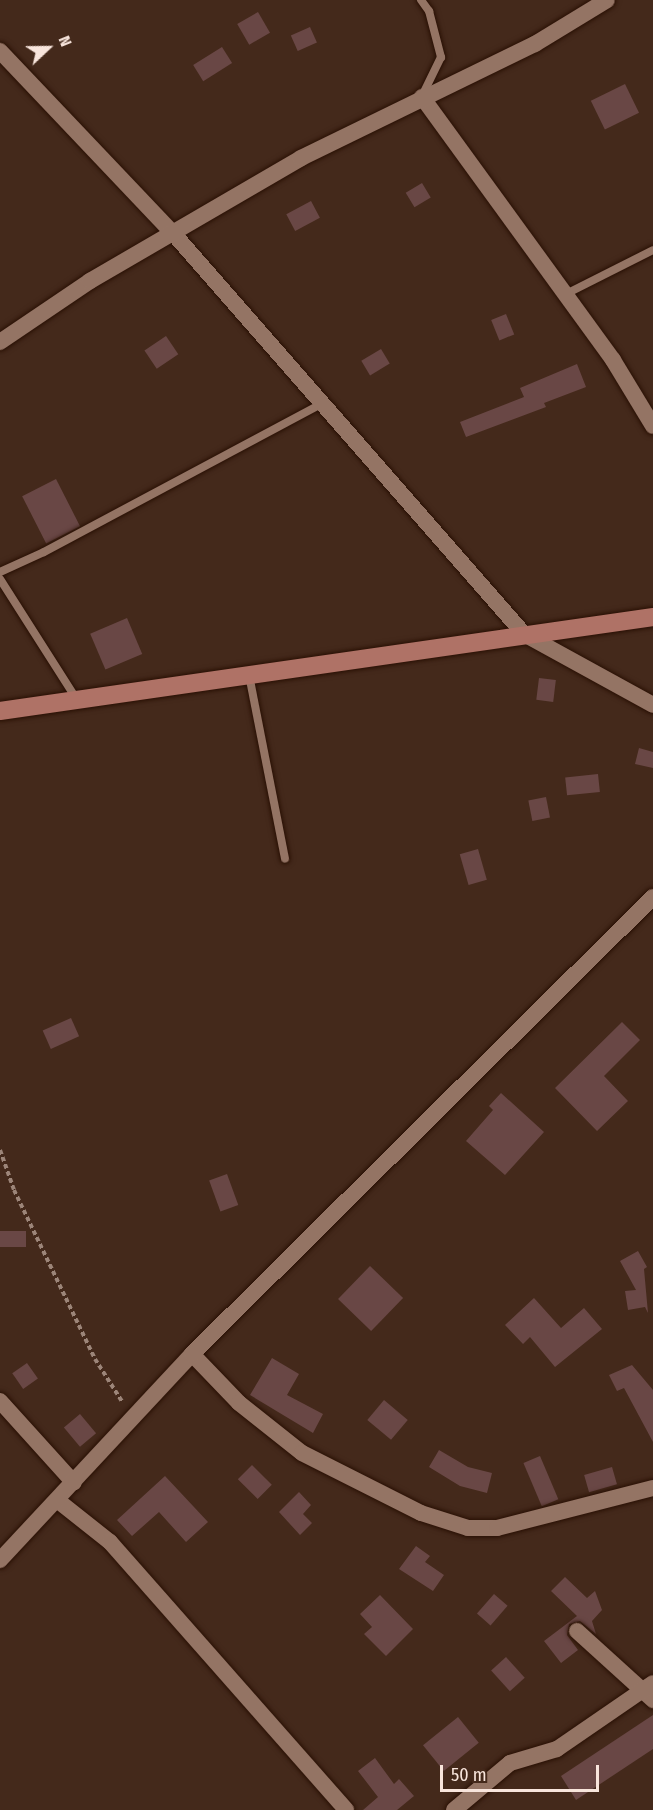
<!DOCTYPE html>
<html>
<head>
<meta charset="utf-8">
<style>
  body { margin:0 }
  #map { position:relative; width:653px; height:1810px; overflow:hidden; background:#44291b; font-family:"Fira Sans Condensed",sans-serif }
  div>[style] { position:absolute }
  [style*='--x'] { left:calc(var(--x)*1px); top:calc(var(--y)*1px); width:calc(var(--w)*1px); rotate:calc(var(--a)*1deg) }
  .building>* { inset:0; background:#694745; transform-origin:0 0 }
  .path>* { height:4px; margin-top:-2px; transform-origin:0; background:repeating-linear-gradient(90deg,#9c8579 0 4.5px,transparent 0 7.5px) }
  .roads { filter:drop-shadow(0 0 2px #291004) drop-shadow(0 0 2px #291004) }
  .lane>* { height:8px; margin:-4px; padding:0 4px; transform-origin:4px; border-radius:4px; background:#947464 }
  .street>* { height:16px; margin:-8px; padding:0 8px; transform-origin:8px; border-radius:8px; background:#947464 }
  .secondary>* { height:18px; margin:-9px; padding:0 9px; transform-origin:9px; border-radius:9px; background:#af7266 }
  span { translate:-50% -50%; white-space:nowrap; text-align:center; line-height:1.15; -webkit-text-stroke:5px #44291b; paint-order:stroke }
  .north { position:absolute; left:18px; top:18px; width:60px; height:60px; -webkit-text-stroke:4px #44291b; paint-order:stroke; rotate:68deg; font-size:16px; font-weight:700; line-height:24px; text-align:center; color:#f8e5dc }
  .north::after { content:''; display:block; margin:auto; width:21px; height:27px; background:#f8e5dc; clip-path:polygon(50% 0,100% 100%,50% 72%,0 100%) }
  .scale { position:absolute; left:440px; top:1765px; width:159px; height:27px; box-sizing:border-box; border:3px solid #f8e5dc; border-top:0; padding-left:8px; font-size:18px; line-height:21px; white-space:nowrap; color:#f8e5dc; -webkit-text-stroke:4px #44291b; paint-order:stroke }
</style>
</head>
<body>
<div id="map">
  <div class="building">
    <div style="left:258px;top:12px;width:24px;height:24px;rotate:60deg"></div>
    <div style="left:310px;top:27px;width:17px;height:21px;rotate:66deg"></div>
    <div style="left:222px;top:47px;width:19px;height:34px;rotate:58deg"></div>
    <div style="left:625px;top:84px;width:32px;height:38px;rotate:64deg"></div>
    <div style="left:422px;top:183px;width:17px;height:19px;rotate:59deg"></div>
    <div style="left:311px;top:201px;width:19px;height:28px;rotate:62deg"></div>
    <div style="left:506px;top:314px;width:22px;height:16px;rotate:68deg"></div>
    <div style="left:166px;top:336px;width:22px;height:26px;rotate:56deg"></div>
    <div style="left:381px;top:349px;width:17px;height:23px;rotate:59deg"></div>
    <div style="clip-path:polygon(577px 364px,586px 387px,544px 403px,546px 407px,466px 437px,460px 422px,524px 397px,520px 388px)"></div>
    <div style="left:56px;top:479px;width:53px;height:38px;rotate:63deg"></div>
    <div style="left:127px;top:618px;width:39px;height:40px;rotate:67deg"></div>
    <div style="left:539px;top:678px;width:17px;height:22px;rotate:7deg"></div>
    <div style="clip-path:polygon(639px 748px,653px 752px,653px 768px,635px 764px)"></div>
    <div style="left:598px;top:774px;width:18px;height:33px;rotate:84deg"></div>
    <div style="left:546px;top:797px;width:21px;height:18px;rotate:79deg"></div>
    <div style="left:478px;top:849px;width:32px;height:19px;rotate:74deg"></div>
    <div style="left:71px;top:1018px;width:20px;height:31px;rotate:66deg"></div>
    <div style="clip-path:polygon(622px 1022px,640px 1040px,604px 1076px,628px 1101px,597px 1131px,555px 1088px)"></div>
    <div style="clip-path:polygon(501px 1093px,544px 1132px,505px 1175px,466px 1141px,493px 1110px,489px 1106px)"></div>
    <div style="left:227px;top:1174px;width:33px;height:19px;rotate:70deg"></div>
    <div style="left:0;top:1231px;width:26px;height:16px"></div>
    <div style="clip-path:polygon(638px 1251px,647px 1267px,644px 1269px,648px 1313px,645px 1307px,628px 1310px,625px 1291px,636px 1290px,620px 1261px)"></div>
    <div style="left:370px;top:1266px;width:46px;height:46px;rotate:44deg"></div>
    <div style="clip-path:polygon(534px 1298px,561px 1328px,584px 1308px,602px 1329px,555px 1367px,530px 1337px,523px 1344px,505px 1325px)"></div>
    <div style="clip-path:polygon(272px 1358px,299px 1374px,287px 1395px,323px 1414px,313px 1433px,250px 1395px)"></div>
    <div style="left:27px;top:1363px;width:19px;height:18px;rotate:55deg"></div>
    <div style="clip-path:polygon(632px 1365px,653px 1390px,653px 1442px,624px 1388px,617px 1391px,609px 1375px)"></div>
    <div style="left:384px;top:1400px;width:31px;height:26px;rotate:40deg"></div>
    <div style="left:80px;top:1414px;width:25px;height:21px;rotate:50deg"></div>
    <div style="clip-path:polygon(439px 1450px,468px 1467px,492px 1473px,487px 1493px,460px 1486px,429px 1467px)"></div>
    <div style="left:540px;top:1456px;width:47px;height:18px;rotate:67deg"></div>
    <div style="left:252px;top:1465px;width:28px;height:20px;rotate:45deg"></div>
    <div style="left:612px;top:1467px;width:18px;height:29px;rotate:74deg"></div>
    <div style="clip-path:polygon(165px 1476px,208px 1522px,186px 1542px,159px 1512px,132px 1536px,117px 1520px)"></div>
    <div style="clip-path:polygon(299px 1492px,311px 1505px,303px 1514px,312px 1523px,300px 1535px,279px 1512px)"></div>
    <div style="clip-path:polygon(416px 1546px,430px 1556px,425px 1562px,444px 1575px,433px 1591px,399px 1569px)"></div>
    <div style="clip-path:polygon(565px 1577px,587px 1598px,595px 1591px,602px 1610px,592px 1621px,596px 1634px,580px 1621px,569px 1624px,567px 1635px,578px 1650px,561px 1663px,544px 1641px,577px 1616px,551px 1591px)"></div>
    <div style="left:494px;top:1594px;width:18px;height:26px;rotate:41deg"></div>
    <div style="clip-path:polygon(380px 1595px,413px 1629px,386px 1656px,364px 1634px,372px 1627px,360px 1614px)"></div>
    <div style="left:506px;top:1657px;width:28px;height:20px;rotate:48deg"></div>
    <div style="clip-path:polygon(653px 1715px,653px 1749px,576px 1800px,561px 1776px)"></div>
    <div style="left:458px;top:1717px;width:33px;height:45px;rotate:51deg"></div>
    <div style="clip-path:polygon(375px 1758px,394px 1784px,399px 1779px,414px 1796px,397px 1810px,363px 1810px,378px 1797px,358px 1771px)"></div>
  </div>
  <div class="path">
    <div style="--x:0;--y:1150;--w:42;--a:70.7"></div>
    <div style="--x:14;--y:1190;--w:187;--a:64.4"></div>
    <div style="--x:95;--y:1359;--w:52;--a:57.5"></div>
  </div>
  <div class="roads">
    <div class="lane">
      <div style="--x:421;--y:0;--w:14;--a:54"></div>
      <div style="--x:429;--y:11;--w:48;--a:75.4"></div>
      <div style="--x:441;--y:57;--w:43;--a:116"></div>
      <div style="--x:566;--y:294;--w:97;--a:-26.8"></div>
      <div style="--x:0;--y:572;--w:48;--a:-24.4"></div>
      <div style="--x:44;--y:552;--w:316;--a:-28.1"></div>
      <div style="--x:0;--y:579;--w:143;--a:57.5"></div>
      <div style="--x:249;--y:675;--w:187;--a:78.9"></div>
    </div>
    <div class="street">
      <div style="--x:0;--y:51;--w:251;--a:46.5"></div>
      <div style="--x:173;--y:233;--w:533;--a:48.8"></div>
      <div style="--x:524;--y:634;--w:147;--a:28.8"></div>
      <div style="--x:422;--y:97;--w:325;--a:54"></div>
      <div style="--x:613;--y:360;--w:77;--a:58.8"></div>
      <div style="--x:0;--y:342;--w:109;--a:-34.1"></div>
      <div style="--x:90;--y:281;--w:244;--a:-30.2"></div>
      <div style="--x:301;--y:158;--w:260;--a:-26"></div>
      <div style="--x:535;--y:44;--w:84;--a:-31.4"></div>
      <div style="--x:192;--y:1354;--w:68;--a:46.2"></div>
      <div style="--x:239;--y:1403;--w:80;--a:38.4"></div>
      <div style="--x:302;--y:1453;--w:133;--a:26.8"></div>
      <div style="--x:421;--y:1513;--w:49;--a:17.7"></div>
      <div style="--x:468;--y:1528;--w:29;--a:0"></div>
      <div style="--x:497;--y:1528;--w:161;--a:-14.4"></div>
      <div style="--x:0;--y:1401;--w:110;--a:47.9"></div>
      <div style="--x:57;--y:1500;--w:68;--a:38.4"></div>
      <div style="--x:110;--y:1542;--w:357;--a:48.6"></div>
      <div style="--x:0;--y:1560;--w:282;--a:-47"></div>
      <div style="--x:192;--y:1354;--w:649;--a:-44.75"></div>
      <div style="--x:577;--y:1631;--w:103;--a:42.2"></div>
      <div style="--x:454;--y:1810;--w:73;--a:-40"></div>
      <div style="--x:510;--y:1763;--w:49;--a:-16.6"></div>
      <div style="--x:557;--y:1749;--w:116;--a:-34.5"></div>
    </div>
    <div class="secondary">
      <div style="--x:0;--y:711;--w:660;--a:-8.19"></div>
    </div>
  </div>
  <div class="north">N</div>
  <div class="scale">50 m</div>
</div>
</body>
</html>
